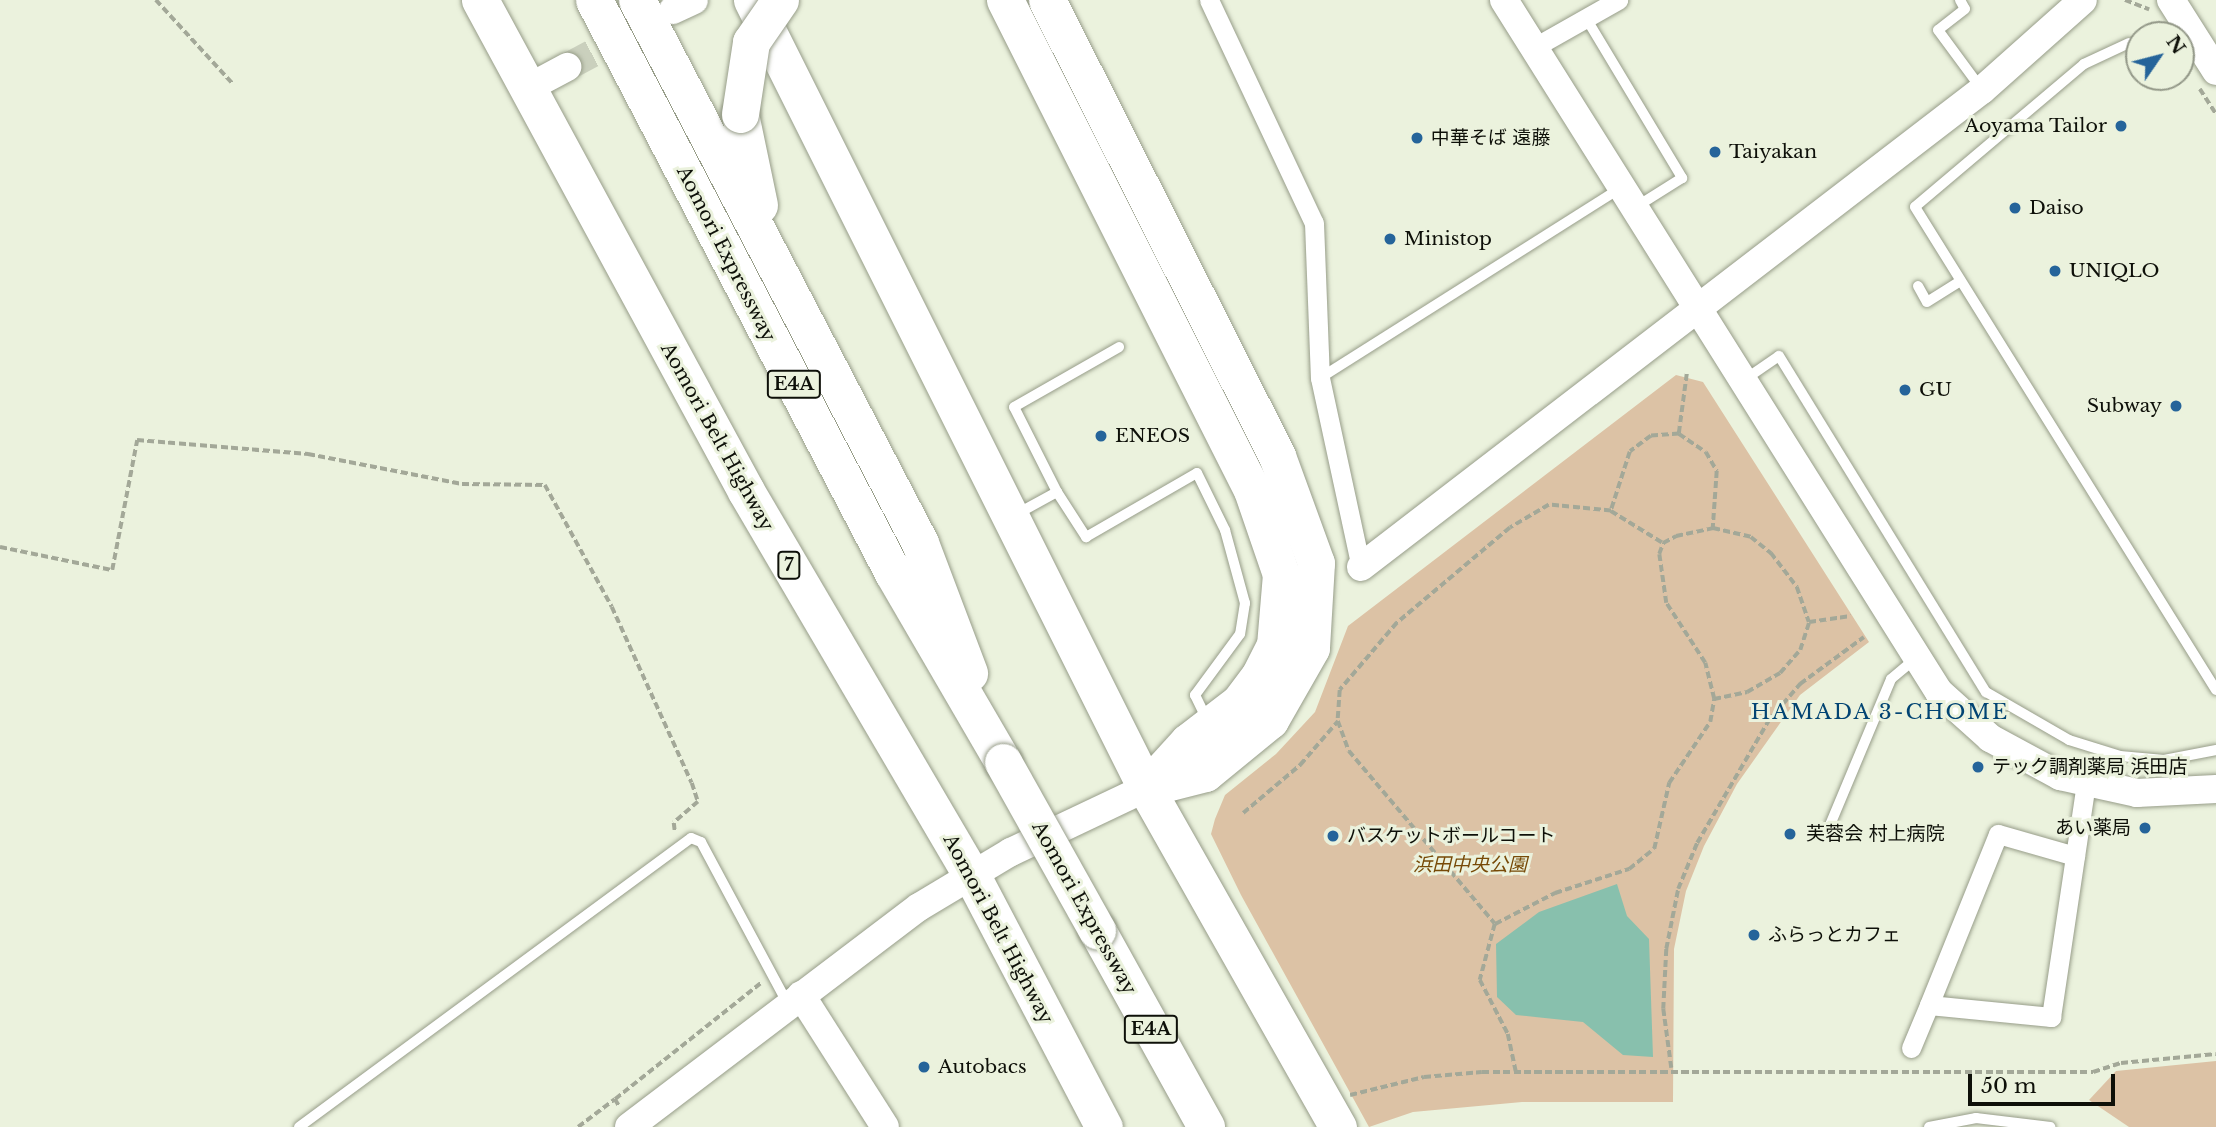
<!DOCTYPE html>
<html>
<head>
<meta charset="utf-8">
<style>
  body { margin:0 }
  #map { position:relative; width:2216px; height:1127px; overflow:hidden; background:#ebf2dd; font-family:"Libre Baskerville","Noto Sans JP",serif }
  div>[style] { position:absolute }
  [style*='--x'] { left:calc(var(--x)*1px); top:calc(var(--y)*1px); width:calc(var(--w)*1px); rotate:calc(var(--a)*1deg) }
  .green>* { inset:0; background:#dcc2a5 }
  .water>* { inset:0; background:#88c0ad }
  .secondary-tunnel>* { height:28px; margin-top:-14px; transform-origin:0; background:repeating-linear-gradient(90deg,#cad0bd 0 28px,transparent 0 42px) }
  .path>* { height:3.5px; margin-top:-1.75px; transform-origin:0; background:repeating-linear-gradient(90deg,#a3a898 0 7px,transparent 0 10.5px) }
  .roads { filter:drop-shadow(0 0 2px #979d89) drop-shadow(0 0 2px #979d89) }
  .lane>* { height:10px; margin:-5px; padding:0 5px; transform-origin:5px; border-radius:5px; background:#fff }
  .street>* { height:19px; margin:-9.5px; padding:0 9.5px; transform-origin:9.5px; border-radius:9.5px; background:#fff }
  .secondary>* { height:28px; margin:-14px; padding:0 14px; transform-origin:14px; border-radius:14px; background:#fff }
  .highway>* { height:37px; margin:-18.5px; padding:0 18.5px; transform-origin:18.5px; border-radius:18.5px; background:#fff }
  .bridges { filter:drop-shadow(0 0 2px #979d89) drop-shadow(0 0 2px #979d89) }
  .highway-bridge>* { height:37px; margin:-18.5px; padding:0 18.5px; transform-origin:18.5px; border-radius:18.5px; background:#fff }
  .dots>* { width:19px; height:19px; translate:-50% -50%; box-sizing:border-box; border:4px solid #ebf2dd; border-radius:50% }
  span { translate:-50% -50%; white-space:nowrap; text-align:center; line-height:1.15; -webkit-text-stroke:6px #ebf2dd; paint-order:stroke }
  .shield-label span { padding:2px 5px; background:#ebf2dd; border:2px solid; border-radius:5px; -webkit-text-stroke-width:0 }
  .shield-label { font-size:18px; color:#0e1009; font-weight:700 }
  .poi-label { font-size:19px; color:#0e1009 }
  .right { translate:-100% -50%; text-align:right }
  .left { translate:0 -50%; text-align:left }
  .street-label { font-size:19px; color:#0e1009 }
  .park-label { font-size:19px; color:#774a07; font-style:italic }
  .neighbourhood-label { font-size:21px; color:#024473; letter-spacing:2px }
  .north { position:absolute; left:2125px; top:21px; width:70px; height:70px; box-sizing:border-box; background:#ebf2dd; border:2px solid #939888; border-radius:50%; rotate:55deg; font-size:19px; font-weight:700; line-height:28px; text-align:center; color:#0e1009 }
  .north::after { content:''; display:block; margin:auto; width:24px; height:32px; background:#25649a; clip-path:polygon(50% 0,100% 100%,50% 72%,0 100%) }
  .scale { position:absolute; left:1968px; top:1074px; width:147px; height:32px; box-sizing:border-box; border:4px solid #0e1009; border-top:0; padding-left:9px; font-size:21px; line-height:24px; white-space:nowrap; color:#0e1009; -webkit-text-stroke:5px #ebf2dd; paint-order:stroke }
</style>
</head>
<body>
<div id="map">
  <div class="green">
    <div style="clip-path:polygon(1676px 375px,1703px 382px,1869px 642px,1800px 695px,1737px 784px,1704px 846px,1686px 891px,1674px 949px,1673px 1102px,1522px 1102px,1413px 1112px,1369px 1127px,1241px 895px,1211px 834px,1215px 819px,1225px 795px,1276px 754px,1315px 712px,1348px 626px)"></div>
    <div style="clip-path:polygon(2216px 1061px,2216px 1127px,2129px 1127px,2089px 1100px,2116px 1071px)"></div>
  </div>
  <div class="water">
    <div style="clip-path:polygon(1617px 884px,1627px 916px,1649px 939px,1653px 1057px,1623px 1055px,1583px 1022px,1516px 1015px,1497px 997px,1496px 944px,1539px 912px)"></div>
  </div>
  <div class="secondary-tunnel">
    <div style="--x:567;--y:67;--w:76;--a:-28.2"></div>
  </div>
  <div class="path">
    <div style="--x:156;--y:0;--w:115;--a:47.5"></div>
    <div style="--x:2125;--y:0;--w:26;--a:21"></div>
    <div style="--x:2200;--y:89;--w:30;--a:57"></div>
    <div style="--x:1687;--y:374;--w:61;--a:97.6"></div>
    <div style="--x:1679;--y:434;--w:32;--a:34"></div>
    <div style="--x:1706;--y:452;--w:22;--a:60"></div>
    <div style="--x:1717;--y:471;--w:57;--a:94"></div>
    <div style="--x:1713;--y:528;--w:39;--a:13"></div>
    <div style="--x:1751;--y:537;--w:26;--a:39"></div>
    <div style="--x:1771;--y:553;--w:43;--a:52.6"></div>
    <div style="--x:1797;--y:587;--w:37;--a:71"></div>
    <div style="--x:1809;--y:622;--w:42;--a:-8.1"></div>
    <div style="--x:1679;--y:434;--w:28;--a:176"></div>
    <div style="--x:1651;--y:436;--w:26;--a:143"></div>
    <div style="--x:1630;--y:452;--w:62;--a:107.9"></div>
    <div style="--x:1611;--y:511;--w:62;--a:-174.5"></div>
    <div style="--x:1549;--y:505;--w:45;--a:149.5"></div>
    <div style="--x:1510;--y:528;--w:148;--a:139.9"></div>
    <div style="--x:1397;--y:623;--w:88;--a:130.4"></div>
    <div style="--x:1340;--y:690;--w:31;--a:94"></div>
    <div style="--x:1338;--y:721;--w:32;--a:70"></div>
    <div style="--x:1349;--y:751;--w:226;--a:49.8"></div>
    <div style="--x:1495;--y:924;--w:68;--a:-27.3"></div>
    <div style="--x:1555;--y:893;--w:78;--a:-18"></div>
    <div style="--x:1629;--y:869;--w:32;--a:-39"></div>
    <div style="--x:1654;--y:849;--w:68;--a:-77.2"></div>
    <div style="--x:1669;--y:783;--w:73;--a:-56.1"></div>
    <div style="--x:1710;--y:722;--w:23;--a:-80"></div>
    <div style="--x:1714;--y:699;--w:37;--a:-104"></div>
    <div style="--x:1705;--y:663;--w:72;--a:-123"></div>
    <div style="--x:1666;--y:603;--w:49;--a:-98.1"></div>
    <div style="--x:1659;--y:554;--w:12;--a:-70"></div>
    <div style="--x:1663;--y:543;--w:15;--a:-28"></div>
    <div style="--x:1676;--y:536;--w:38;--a:-12"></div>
    <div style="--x:1611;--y:511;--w:61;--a:31.6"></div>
    <div style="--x:0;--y:547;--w:114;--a:11.6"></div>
    <div style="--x:112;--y:570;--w:132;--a:-79.1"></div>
    <div style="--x:137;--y:440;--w:172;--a:4.7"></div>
    <div style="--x:308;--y:454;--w:157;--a:11"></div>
    <div style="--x:462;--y:484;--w:83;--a:0.7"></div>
    <div style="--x:545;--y:485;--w:139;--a:61.2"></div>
    <div style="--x:612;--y:607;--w:193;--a:65.6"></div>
    <div style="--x:692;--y:783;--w:20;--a:72"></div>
    <div style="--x:698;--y:802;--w:32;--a:139"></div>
    <div style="--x:674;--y:823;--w:8;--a:83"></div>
    <div style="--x:1714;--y:699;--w:34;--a:-12"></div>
    <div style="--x:1747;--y:692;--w:38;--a:-30"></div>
    <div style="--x:1780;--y:673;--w:30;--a:-49"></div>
    <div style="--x:1800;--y:650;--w:29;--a:-72"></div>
    <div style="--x:1243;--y:813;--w:75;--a:-40.1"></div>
    <div style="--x:1300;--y:765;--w:58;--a:-49.2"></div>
    <div style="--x:1495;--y:924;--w:58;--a:105"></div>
    <div style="--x:1480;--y:980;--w:61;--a:62.6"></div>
    <div style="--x:1508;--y:1034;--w:38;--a:78"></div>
    <div style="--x:1671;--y:1068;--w:60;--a:-97.7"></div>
    <div style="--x:1663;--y:1009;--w:60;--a:-87.1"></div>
    <div style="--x:1666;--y:949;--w:61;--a:-78.7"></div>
    <div style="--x:1678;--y:889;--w:50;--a:-67.6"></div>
    <div style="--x:1697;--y:843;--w:143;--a:-59.7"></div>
    <div style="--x:1769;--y:720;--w:48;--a:-49.3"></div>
    <div style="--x:1800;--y:684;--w:79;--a:-36.3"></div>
    <div style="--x:1350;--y:1095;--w:76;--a:-13.7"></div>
    <div style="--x:1424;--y:1077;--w:58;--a:-4.9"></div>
    <div style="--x:1482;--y:1072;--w:611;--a:0"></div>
    <div style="--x:2093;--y:1072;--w:29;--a:-18"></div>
    <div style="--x:2121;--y:1063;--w:95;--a:-5.4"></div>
    <div style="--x:615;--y:1099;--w:186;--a:-38.5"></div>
    <div style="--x:578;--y:1127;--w:46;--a:-37.1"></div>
    <div style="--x:615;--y:1099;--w:8;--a:60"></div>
  </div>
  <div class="roads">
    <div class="lane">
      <div style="--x:1960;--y:0;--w:10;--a:61"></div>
      <div style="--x:1965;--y:9;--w:34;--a:142"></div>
      <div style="--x:1938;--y:30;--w:71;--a:53.6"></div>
      <div style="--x:1586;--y:18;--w:187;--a:59"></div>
      <div style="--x:1682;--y:178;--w:54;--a:147.8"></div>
      <div style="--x:2129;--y:43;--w:50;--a:155"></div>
      <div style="--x:2084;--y:64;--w:221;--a:139.8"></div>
      <div style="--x:1915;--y:207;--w:569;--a:58.07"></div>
      <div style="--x:1918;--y:286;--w:18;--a:61"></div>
      <div style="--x:1927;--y:302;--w:39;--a:-32"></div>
      <div style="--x:1320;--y:378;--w:355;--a:-32.3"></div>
      <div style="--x:1744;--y:380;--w:42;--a:-34.4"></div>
      <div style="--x:1779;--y:356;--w:395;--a:58.4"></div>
      <div style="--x:1986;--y:692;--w:96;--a:30"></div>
      <div style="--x:2069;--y:740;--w:53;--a:17.4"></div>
      <div style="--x:2120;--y:756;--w:44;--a:5.2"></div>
      <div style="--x:2164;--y:760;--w:53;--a:-10.9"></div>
      <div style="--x:1057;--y:492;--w:54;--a:57.2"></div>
      <div style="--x:1086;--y:537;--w:128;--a:-30"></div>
      <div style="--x:1197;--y:473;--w:64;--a:63.8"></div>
      <div style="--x:1225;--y:530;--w:76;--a:74.7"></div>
      <div style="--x:1245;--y:603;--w:31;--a:99"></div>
      <div style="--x:1240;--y:634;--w:76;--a:126.4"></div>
      <div style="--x:1195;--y:695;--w:25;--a:64"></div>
      <div style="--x:1015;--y:515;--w:48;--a:-28.7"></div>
      <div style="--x:1057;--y:492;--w:95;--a:-116.8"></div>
      <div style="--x:1014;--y:407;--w:121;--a:-29.7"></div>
      <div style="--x:1830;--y:825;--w:158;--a:-67.3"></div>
      <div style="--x:1891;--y:679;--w:31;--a:-40"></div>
      <div style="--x:299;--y:1127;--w:487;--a:-36.4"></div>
      <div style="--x:691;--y:838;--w:11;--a:22"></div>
      <div style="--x:701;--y:842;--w:184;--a:61.8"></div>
      <div style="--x:1929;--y:1127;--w:48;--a:-10.8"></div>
      <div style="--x:1976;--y:1118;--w:75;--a:6.9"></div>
    </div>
    <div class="street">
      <div style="--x:1209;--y:0;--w:246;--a:64.8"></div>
      <div style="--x:1314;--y:223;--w:155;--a:87.8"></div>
      <div style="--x:1320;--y:378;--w:193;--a:77.8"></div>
      <div style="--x:1533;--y:48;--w:98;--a:-29.5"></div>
      <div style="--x:2075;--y:856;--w:80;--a:-164.1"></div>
      <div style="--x:1998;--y:834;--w:184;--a:112"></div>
      <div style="--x:1929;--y:1005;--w:123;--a:5.6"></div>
      <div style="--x:2051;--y:1017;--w:236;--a:-81.5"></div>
      <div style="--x:1911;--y:1048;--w:47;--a:-67.3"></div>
    </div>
    <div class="secondary">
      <div style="--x:1504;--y:0;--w:817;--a:57.85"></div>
      <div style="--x:1939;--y:692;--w:69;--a:42"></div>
      <div style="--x:1990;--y:738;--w:80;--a:28.5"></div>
      <div style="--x:2060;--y:776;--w:79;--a:12.4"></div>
      <div style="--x:2137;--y:793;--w:79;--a:-2.9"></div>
      <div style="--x:2171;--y:0;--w:84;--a:57.6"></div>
      <div style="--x:673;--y:10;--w:23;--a:-25"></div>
      <div style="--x:526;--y:89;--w:47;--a:-28.2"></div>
      <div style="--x:1361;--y:567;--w:783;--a:-37.53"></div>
      <div style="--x:1982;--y:90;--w:135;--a:-41.7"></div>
      <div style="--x:801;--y:995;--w:156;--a:57.5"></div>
      <div style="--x:629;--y:1127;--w:364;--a:-37.2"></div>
      <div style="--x:919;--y:907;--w:107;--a:-30.9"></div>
      <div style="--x:1011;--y:852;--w:149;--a:-25.4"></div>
    </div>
    <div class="highway">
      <div style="--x:480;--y:0;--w:558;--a:61.55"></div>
      <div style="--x:746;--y:491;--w:444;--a:59.6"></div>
      <div style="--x:971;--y:874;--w:286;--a:62.3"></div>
      <div style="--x:594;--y:0;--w:646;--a:62.44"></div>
      <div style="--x:893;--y:573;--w:219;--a:59.8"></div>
      <div style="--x:637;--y:0;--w:612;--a:62.47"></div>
      <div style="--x:920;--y:543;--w:139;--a:69.3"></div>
      <div style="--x:752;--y:0;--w:881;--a:63.43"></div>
      <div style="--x:1146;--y:788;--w:390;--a:60.5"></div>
      <div style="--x:1005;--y:0;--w:549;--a:63.25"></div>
      <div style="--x:1252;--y:490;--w:89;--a:71"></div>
      <div style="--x:1281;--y:574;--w:71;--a:94.8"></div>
      <div style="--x:1275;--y:645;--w:34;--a:117"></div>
      <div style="--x:1260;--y:675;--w:34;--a:127"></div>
      <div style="--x:1240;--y:702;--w:66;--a:142.4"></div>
      <div style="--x:1188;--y:742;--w:62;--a:132.4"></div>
      <div style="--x:1047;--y:0;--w:511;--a:63.23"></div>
      <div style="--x:1277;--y:456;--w:114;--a:70"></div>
      <div style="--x:1316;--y:563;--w:85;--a:93.4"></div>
      <div style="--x:1311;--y:648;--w:83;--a:119.7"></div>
      <div style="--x:1270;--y:720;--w:84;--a:140.8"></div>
      <div style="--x:1205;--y:773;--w:61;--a:165.7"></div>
      <div style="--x:740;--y:114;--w:93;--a:78.2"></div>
      <div style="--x:1097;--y:930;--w:225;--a:61"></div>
    </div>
  </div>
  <div class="bridges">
    <div class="highway-bridge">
      <div style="--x:740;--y:114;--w:73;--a:-81.3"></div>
      <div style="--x:751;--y:42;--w:51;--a:-55.4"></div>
      <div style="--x:1003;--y:762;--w:193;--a:60.8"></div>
    </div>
  </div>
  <div class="dots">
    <div style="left:2121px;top:126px;background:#25649a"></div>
    <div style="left:1417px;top:138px;background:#25649a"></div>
    <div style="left:1715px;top:152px;background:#25649a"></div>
    <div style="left:2015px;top:208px;background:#25649a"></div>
    <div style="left:1390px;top:239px;background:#25649a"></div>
    <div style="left:2055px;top:271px;background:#25649a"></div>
    <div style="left:1905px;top:390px;background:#25649a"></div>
    <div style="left:2176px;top:406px;background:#25649a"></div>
    <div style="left:1101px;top:436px;background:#25649a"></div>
    <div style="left:1978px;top:767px;background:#25649a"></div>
    <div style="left:2145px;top:828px;background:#25649a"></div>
    <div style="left:1790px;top:834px;background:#25649a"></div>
    <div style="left:1333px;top:836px;background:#25649a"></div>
    <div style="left:1754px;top:935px;background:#25649a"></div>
    <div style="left:924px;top:1067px;background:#25649a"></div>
  </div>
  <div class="shield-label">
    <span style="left:794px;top:384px">E4A</span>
    <span style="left:789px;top:565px">7</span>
    <span style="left:1151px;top:1029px">E4A</span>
  </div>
  <div class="poi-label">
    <span class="right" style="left:2107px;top:126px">Aoyama Tailor</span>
    <span class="left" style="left:1431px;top:138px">中華そば 遠藤</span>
    <span class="left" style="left:1729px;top:152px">Taiyakan</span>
    <span class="left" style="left:2029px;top:208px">Daiso</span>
    <span class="left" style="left:1404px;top:239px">Ministop</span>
    <span class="left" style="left:2069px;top:271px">UNIQLO</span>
    <span class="left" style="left:1919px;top:390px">GU</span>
    <span class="right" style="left:2162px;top:406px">Subway</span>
    <span class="left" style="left:1115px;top:436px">ENEOS</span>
    <span class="left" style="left:1992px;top:767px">テック調剤薬局 浜田店</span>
    <span class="right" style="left:2131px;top:828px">あい薬局</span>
    <span class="left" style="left:1806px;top:834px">芙蓉会 村上病院</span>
    <span class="left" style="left:1347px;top:836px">バスケットボールコート</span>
    <span class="left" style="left:1768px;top:935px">ふらっとカフェ</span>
    <span class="left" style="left:938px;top:1067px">Autobacs</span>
  </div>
  <div class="street-label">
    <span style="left:726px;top:254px;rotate:63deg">Aomori Expressway</span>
    <span style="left:717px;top:437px;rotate:61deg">Aomori Belt Highway</span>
    <span style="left:1084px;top:908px;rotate:61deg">Aomori Expressway</span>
    <span style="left:998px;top:929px;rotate:62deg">Aomori Belt Highway</span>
  </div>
  <div class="park-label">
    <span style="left:1470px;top:865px">浜田中央公園</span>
  </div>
  <div class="neighbourhood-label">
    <span style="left:1880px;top:712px">HAMADA 3-CHOME</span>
  </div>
  <div class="north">N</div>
  <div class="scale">50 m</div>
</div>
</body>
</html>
